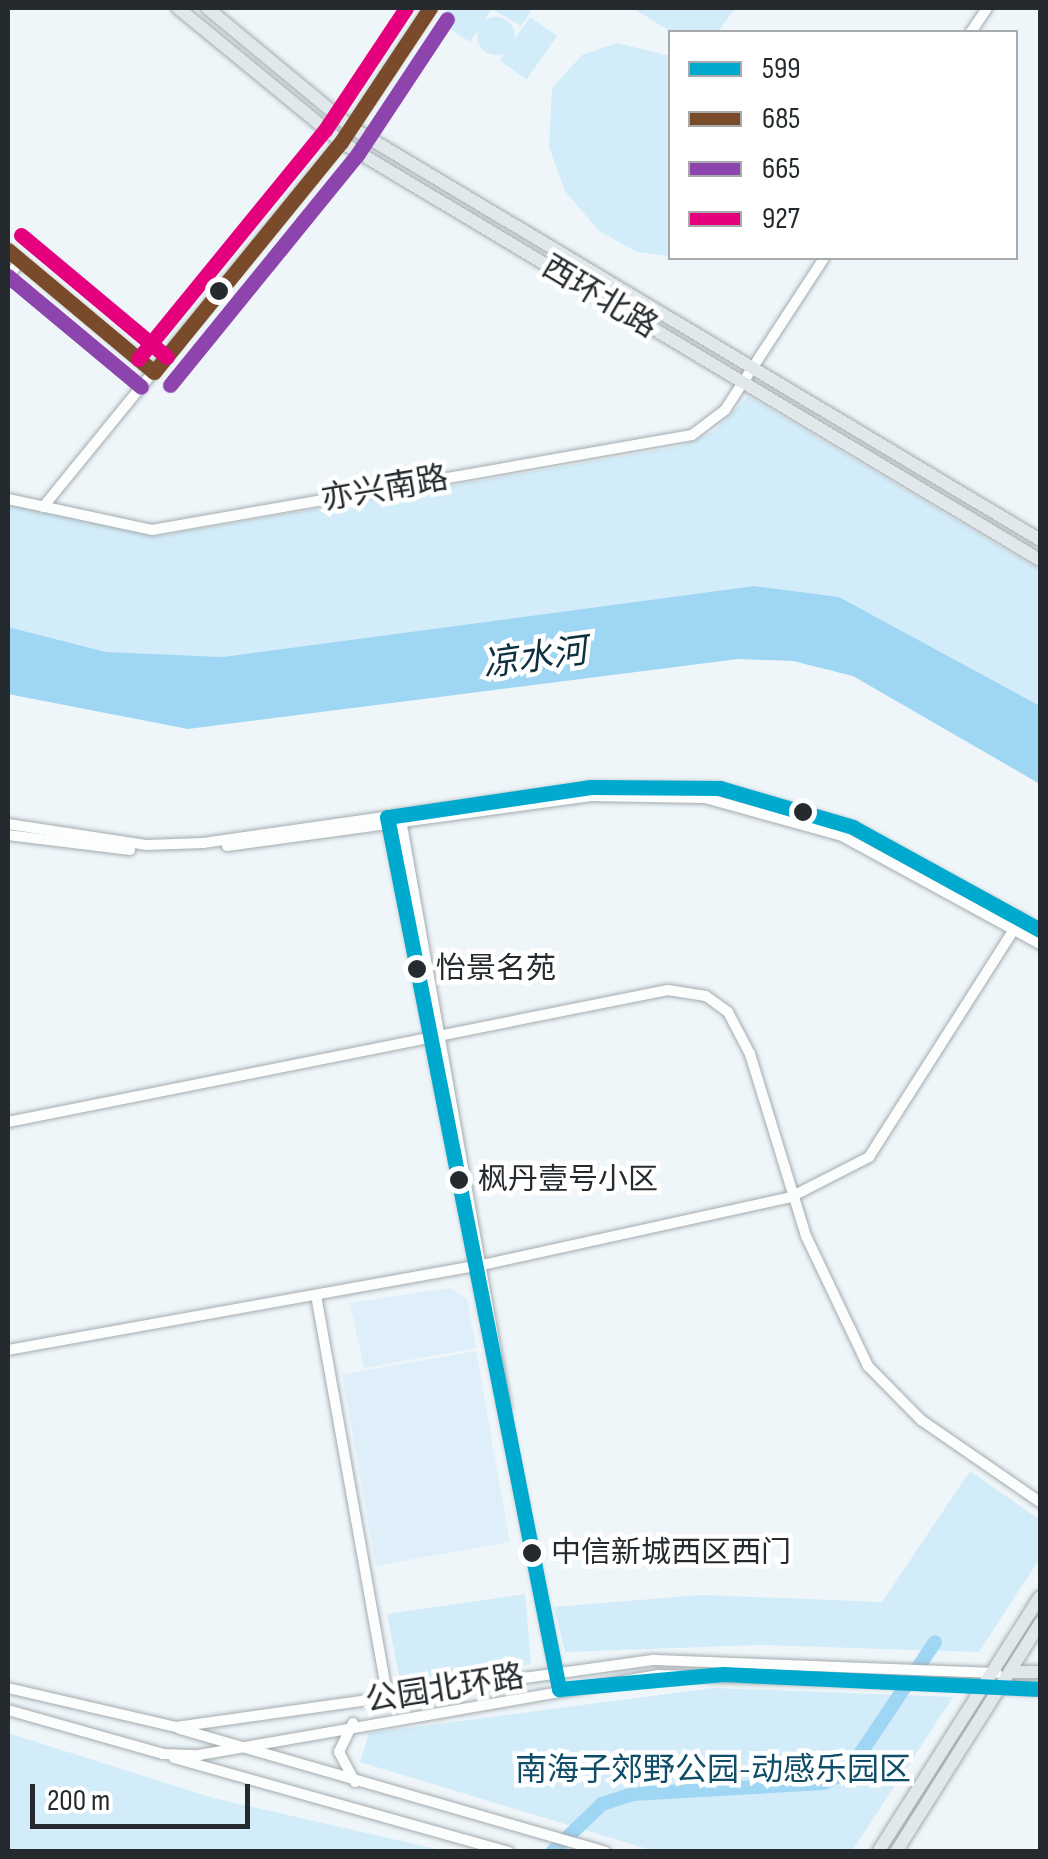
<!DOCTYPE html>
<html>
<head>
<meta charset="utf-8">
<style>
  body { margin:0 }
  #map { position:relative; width:1048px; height:1859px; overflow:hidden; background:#eef6fa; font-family:"Sofia Sans Condensed","Noto Sans SC",sans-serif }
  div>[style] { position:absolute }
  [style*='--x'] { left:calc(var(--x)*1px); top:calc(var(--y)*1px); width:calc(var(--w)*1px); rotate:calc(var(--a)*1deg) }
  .built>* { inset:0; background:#deeff9; transform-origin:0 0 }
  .green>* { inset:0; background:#d2ecf9; transform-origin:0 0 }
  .round { border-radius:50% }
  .water>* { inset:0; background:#9ed6f3 }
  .river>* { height:14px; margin:-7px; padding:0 7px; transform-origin:7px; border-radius:7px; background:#9ed6f3 }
  .roads { filter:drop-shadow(0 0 2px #a4abae) drop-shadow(0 0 2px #a4abae) }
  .minor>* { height:10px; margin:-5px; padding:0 5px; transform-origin:5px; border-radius:5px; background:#fcfefe }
  .major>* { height:12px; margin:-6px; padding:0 6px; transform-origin:6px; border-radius:6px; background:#e0e8ec }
  .bus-1>* { height:15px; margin:-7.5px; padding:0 7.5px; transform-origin:7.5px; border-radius:7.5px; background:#00a9ce }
  .bus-2>* { height:15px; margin:-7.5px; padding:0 7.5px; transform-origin:7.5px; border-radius:7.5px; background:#7a4b2a }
  .bus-3>* { height:15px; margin:-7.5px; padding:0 7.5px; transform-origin:7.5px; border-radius:7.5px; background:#8e44ad }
  .bus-4>* { height:15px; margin:-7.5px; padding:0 7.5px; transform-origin:7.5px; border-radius:7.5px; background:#e5007d }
  .dots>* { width:28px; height:28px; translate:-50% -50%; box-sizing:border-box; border:5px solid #fff; border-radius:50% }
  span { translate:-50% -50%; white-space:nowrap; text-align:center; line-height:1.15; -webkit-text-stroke:9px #fff; paint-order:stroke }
  .bus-label { font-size:30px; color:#242a2d }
  .left { translate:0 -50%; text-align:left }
  .street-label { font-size:32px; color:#242a2d }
  .park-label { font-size:32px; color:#0f4d68 }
  .water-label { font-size:35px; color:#0e3142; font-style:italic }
  .frame { position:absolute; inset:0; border:10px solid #242a2d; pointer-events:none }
  .legend { position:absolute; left:668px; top:30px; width:350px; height:230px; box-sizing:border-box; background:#fff; border:2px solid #a7aaab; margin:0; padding:12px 18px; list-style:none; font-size:30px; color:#242a2d }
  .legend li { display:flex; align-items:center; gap:20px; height:50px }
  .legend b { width:50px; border:2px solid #a7aaab }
  .scale { position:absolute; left:30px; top:1784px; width:220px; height:45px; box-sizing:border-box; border:5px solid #242a2d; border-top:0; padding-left:12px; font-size:30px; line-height:35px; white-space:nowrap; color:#242a2d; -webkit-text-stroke:8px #fff; paint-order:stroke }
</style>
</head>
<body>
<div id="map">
  <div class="built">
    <div style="clip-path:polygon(450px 1288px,467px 1299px,476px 1348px,364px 1368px,350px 1303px)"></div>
    <div style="left:476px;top:1351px;width:194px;height:136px;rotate:80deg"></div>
  </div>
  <div class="green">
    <div style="clip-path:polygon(449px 8px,533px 8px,521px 26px,492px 9px,470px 42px,439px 22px)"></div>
    <div style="clip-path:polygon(633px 8px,735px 8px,718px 32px,671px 32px)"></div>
    <div class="round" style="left:477px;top:17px;width:38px;height:38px"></div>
    <div style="left:530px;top:17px;width:33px;height:53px;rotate:35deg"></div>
    <div style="clip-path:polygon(617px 43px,670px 56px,670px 256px,637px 252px,599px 231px,565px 191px,549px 147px,552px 88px,582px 55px)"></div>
    <div style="clip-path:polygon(748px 396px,1040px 570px,1040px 706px,839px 597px,754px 586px,223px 657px,106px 652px,8px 627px,8px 503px,158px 536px,681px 446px,714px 431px)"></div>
    <div style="clip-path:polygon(970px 1471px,1040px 1520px,1040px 1558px,979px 1652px,759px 1645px,565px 1652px,554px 1607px,701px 1595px,882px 1602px)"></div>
    <div style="clip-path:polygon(525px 1594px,531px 1664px,405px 1683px,399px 1676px,387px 1614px)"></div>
    <div style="clip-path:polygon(714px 1688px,953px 1697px,852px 1851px,654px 1851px,360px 1762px,369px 1733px)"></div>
    <div style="clip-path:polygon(8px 1733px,213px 1798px,445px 1851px,8px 1851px)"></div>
  </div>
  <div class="water">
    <div style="clip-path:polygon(754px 586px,839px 597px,1040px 706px,1040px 784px,853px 676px,793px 661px,738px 659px,188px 729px,8px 694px,8px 627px,106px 652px,223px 657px)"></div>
  </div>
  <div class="river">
    <div style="--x:552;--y:1852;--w:69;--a:-43.8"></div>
    <div style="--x:602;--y:1804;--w:32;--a:-18"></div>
    <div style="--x:632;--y:1794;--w:191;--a:-3.3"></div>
    <div style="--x:823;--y:1783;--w:27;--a:-24"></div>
    <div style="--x:848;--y:1772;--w:156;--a:-56.2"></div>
  </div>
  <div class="roads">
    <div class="minor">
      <div style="--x:971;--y:32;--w:29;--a:-56"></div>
      <div style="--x:8;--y:250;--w:190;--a:39.9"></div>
      <div style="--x:8;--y:277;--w:20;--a:-53"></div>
      <div style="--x:8;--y:499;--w:147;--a:12.1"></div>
      <div style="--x:152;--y:530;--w:548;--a:-9.98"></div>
      <div style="--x:692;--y:435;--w:41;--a:-37.1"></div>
      <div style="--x:725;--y:410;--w:181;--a:-56.9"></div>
      <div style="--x:43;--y:507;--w:471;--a:-50.8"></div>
      <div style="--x:341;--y:142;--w:161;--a:-56.4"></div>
      <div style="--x:401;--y:820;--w:598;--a:79.89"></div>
      <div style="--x:388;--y:822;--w:873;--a:78.83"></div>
      <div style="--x:8;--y:824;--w:141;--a:8.6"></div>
      <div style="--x:147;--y:845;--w:56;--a:-2"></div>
      <div style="--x:203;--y:843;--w:392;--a:-8.2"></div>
      <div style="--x:591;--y:787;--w:129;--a:0.4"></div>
      <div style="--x:720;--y:788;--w:139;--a:16.3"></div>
      <div style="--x:853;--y:827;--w:213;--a:28.8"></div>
      <div style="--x:8;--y:835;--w:123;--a:7"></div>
      <div style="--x:227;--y:846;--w:366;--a:-7.8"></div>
      <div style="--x:590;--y:796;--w:115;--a:1"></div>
      <div style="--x:705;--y:798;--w:142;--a:15.5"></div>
      <div style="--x:842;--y:836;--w:226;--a:28.6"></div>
      <div style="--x:8;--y:1122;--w:673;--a:-11.31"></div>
      <div style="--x:668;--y:990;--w:38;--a:9"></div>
      <div style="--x:706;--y:996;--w:27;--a:36"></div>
      <div style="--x:728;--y:1012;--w:47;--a:62.4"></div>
      <div style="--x:750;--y:1054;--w:190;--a:72.9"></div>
      <div style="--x:806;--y:1236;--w:144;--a:64.5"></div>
      <div style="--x:868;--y:1366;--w:76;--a:45.5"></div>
      <div style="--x:921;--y:1420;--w:145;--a:34.6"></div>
      <div style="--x:316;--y:1295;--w:410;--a:79.9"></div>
      <div style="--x:8;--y:1350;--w:482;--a:-10.2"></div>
      <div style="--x:482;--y:1265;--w:316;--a:-12.4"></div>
      <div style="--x:791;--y:1197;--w:88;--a:-27.1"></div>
      <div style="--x:869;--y:1157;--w:283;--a:-57.5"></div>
      <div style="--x:8;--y:1688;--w:172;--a:13.1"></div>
      <div style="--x:176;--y:1727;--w:483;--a:-8"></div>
      <div style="--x:654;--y:1660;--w:343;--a:2.2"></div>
      <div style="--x:8;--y:1710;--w:161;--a:15.8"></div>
      <div style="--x:163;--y:1754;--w:36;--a:2"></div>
      <div style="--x:199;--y:1755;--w:466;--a:-9.9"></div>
      <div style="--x:658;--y:1675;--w:330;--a:1.7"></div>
      <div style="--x:353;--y:1723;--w:32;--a:116"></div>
      <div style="--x:339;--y:1752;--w:34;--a:62"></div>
      <div style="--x:180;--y:1729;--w:443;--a:16.1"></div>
      <div style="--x:174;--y:1758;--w:348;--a:15.7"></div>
    </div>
    <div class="major">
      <div style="--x:178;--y:8;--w:211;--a:39.4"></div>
      <div style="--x:341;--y:142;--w:814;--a:30.88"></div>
      <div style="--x:207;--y:8;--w:188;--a:39.6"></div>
      <div style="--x:352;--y:128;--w:802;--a:30.91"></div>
      <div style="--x:1014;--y:1672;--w:26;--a:0"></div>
      <div style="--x:1004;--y:1687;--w:36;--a:3"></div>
      <div style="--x:878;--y:1852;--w:302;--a:-57.6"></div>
      <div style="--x:896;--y:1852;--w:271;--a:-57.8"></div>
    </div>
  </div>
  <div class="bus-1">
    <div style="--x:1040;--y:930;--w:213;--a:-151.2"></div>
    <div style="--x:853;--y:827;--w:139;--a:-163.7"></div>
    <div style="--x:720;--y:788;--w:129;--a:-179.6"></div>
    <div style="--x:591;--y:787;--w:206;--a:171.6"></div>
    <div style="--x:387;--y:817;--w:889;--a:78.84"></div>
    <div style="--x:559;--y:1689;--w:165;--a:-5.2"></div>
    <div style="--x:723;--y:1674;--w:317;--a:2.7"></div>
  </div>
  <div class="bus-2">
    <div style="--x:8;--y:250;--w:190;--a:39.9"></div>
    <div style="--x:154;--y:372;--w:296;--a:-50.9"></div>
    <div style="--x:341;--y:142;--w:161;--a:-56.4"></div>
  </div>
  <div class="bus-3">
    <div style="--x:8;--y:276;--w:173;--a:39.8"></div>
    <div style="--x:170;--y:385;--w:296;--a:-50.9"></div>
    <div style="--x:357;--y:155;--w:163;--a:-56.5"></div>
  </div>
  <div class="bus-4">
    <div style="--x:21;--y:235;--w:190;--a:39.9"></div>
    <div style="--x:138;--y:359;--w:296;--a:-50.8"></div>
    <div style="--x:325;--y:130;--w:146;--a:-56.4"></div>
  </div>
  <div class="dots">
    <div style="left:219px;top:291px;background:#242a2d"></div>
    <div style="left:803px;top:812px;background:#242a2d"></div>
    <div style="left:417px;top:969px;background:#242a2d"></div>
    <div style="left:459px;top:1180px;background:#242a2d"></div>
    <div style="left:532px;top:1553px;background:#242a2d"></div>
  </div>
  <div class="bus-label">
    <span class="left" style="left:436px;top:969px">怡景名苑</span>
    <span class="left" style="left:478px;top:1180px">枫丹壹号小区</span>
    <span class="left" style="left:551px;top:1553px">中信新城西区西门</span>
  </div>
  <div class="street-label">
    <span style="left:599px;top:298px;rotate:31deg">西环北路</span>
    <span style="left:385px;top:490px;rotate:-10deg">亦兴南路</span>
    <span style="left:445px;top:1690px;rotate:-9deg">公园北环路</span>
  </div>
  <div class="park-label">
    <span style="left:713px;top:1771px">南海子郊野公园-动感乐园区</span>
  </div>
  <div class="water-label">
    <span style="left:535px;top:659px;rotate:-8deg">凉水河</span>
  </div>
  <div class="frame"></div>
  <ul class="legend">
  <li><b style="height:12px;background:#00a9ce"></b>599</li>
  <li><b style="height:12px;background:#7a4b2a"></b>685</li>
  <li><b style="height:12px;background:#8e44ad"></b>665</li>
  <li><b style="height:12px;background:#e5007d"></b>927</li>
  </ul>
  <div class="scale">200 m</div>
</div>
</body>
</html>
